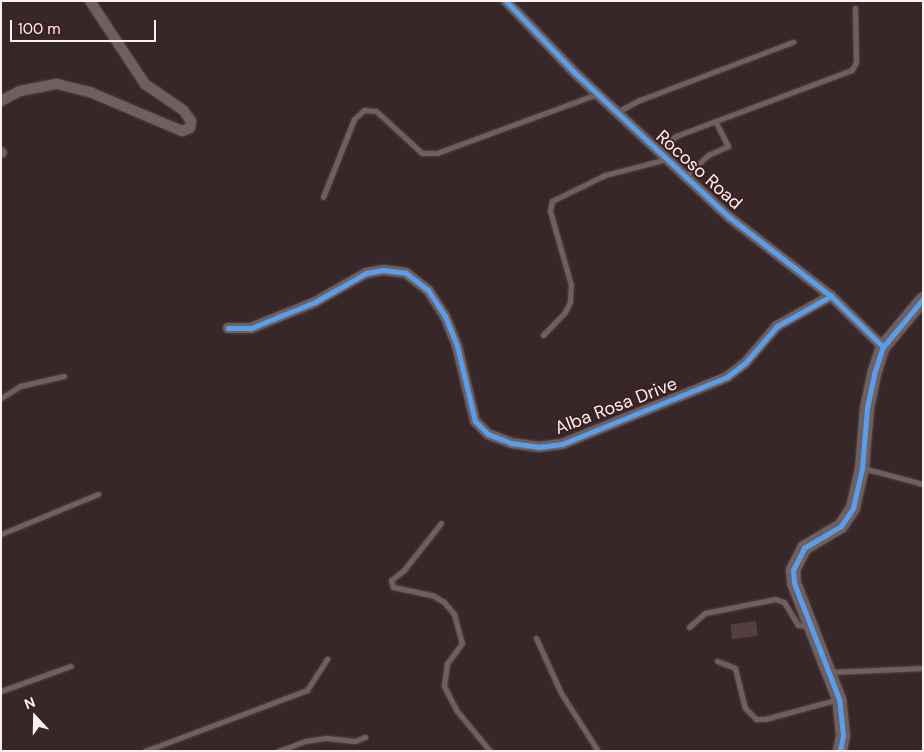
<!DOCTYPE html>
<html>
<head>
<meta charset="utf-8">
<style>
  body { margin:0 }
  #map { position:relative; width:924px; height:752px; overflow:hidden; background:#372729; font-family:"DM Sans",sans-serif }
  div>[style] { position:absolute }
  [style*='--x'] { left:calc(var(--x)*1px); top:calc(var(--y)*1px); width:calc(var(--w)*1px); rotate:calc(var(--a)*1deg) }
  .building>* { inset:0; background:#553d41; transform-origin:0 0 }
  .roads { filter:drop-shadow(0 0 1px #534647) drop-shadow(0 0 1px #534647) }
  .lane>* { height:5px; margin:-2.5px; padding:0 2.5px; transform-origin:2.5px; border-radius:2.5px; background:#6e6061 }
  .street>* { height:10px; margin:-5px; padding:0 5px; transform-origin:5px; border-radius:5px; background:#6e6061 }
  .secondary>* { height:14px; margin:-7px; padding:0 7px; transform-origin:7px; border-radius:7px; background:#6e6061 }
  .cycleway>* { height:5px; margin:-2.5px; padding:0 2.5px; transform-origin:2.5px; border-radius:2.5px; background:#5a9eea }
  span { translate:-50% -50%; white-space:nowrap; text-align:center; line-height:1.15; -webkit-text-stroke:4px #3e2023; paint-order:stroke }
  .street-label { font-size:18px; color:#fdf0f1 }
  .frame { position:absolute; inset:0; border:2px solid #fdf0f1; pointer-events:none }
  .north { position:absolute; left:10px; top:692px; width:50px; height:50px; -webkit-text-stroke:4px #3e2023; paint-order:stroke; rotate:339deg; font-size:14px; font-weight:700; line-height:20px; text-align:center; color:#fdf0f1 }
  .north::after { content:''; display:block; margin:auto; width:18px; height:22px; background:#fdf0f1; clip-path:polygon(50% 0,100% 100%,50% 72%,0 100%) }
  .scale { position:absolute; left:10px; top:20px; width:146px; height:22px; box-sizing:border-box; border:2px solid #fdf0f1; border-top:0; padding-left:6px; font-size:15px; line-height:18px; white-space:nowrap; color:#fdf0f1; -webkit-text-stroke:4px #3e2023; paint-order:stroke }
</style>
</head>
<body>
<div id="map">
  <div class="building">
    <div style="left:756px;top:621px;width:15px;height:26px;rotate:82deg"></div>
  </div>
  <div class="roads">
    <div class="lane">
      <div style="--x:617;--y:112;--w:26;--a:-28"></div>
      <div style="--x:640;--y:100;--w:164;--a:-20.8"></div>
      <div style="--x:657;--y:150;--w:24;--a:-36"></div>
      <div style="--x:676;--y:136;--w:188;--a:-20.6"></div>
      <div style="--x:852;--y:70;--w:9;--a:-63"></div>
      <div style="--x:856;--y:62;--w:54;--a:-91.1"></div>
      <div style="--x:686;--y:175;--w:30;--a:-42"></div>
      <div style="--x:708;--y:155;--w:22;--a:-24"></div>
      <div style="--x:728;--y:146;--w:28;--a:-117"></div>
      <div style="--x:323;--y:197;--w:84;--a:-68.3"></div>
      <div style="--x:354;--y:119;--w:13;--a:-42"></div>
      <div style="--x:364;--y:110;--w:12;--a:5"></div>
      <div style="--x:376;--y:111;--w:62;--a:42.4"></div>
      <div style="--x:422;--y:153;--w:15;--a:0"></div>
      <div style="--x:437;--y:153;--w:171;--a:-20.2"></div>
      <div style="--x:543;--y:335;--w:32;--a:-46"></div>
      <div style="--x:565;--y:312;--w:11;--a:-63"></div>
      <div style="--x:570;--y:302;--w:17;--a:-87"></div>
      <div style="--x:571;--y:285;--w:77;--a:-105.8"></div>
      <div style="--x:550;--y:211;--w:10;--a:-79"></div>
      <div style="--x:552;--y:201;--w:59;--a:-26.1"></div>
      <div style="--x:605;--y:175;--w:64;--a:-14.5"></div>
      <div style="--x:1;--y:398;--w:22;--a:-32"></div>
      <div style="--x:20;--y:386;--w:45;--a:-12.8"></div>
      <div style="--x:863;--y:468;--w:62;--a:14.9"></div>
      <div style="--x:441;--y:523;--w:60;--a:128.2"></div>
      <div style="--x:404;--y:570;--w:16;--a:142"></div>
      <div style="--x:391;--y:580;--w:7;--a:74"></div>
      <div style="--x:393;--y:587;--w:40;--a:12"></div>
      <div style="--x:432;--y:595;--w:14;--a:30"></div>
      <div style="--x:444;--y:602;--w:16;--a:50"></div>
      <div style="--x:454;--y:614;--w:30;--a:75"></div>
      <div style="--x:462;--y:643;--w:26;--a:126"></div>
      <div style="--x:447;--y:664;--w:22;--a:98"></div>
      <div style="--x:444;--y:686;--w:28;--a:63"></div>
      <div style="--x:457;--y:711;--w:52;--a:50.5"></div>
      <div style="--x:1;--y:534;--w:105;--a:-22.4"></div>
      <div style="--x:689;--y:627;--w:21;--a:-41"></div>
      <div style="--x:705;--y:613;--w:71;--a:-11.3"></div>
      <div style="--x:775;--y:599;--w:9;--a:18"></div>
      <div style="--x:784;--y:602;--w:27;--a:59"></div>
      <div style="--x:798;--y:625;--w:11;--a:5"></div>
      <div style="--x:536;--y:638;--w:60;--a:65.6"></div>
      <div style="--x:561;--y:693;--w:69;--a:57.5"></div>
      <div style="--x:717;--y:661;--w:19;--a:21"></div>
      <div style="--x:735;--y:668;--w:41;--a:76"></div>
      <div style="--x:745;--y:708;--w:16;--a:45"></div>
      <div style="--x:756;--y:719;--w:9;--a:0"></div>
      <div style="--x:765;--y:719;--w:77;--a:-15.1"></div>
      <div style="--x:830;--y:672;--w:93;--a:-2.5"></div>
      <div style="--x:1;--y:691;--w:74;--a:-19.7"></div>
      <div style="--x:145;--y:751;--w:173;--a:-20.6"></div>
      <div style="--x:307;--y:690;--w:37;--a:-57"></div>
      <div style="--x:278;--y:751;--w:30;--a:-20"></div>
      <div style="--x:306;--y:741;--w:20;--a:-9"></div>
      <div style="--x:326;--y:738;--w:29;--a:6"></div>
      <div style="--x:355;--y:741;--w:11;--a:-22"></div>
    </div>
    <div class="street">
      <div style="--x:506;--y:1;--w:100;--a:46.2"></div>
      <div style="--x:575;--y:73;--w:211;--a:43.1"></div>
      <div style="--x:729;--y:217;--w:129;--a:37.8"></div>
      <div style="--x:831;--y:296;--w:73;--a:44.4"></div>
      <div style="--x:1;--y:101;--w:21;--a:-28"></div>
      <div style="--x:20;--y:91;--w:38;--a:-11"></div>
      <div style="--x:57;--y:84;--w:36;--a:14"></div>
      <div style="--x:92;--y:93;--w:98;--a:22.9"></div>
      <div style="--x:182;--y:131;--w:9;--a:-21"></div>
      <div style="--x:190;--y:128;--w:7;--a:-82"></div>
      <div style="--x:191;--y:121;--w:14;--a:-126"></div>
      <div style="--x:183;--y:110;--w:46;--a:-145.6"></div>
      <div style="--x:145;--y:84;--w:100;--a:-123.5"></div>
      <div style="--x:1;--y:152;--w:1;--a:45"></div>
      <div style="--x:228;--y:328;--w:23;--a:0"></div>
      <div style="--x:251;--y:328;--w:69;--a:-22.1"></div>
      <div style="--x:315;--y:302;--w:59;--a:-29.6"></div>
      <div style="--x:366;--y:273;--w:17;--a:-10"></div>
      <div style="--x:383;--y:270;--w:23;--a:7"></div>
      <div style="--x:406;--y:273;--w:28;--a:38"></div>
      <div style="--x:428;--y:290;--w:31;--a:57"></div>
      <div style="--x:445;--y:316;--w:32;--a:68"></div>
      <div style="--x:457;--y:346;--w:77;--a:76.5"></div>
      <div style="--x:475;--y:421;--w:18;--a:45"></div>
      <div style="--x:488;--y:434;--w:25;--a:21"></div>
      <div style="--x:511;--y:443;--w:27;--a:8"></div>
      <div style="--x:538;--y:447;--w:24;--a:-7"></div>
      <div style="--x:562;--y:444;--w:178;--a:-22.1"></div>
      <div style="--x:727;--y:377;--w:24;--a:-38"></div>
      <div style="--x:746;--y:362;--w:48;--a:-49.3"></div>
      <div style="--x:777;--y:326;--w:62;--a:-29.1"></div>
    </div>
    <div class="secondary">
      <div style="--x:840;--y:751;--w:16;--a:-79"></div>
      <div style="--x:843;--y:735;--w:36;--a:-96"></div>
      <div style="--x:839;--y:699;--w:124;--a:-111.2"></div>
      <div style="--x:794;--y:583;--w:13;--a:-94"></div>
      <div style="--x:793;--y:570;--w:25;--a:-63"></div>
      <div style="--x:804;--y:548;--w:43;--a:-30.7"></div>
      <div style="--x:841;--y:526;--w:22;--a:-56"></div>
      <div style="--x:853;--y:508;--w:41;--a:-77.3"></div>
      <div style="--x:862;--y:468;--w:60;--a:-85.2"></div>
      <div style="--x:867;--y:408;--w:35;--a:-78"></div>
      <div style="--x:874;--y:374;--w:28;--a:-72"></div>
      <div style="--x:883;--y:347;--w:62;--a:-50.2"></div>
    </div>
  </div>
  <div class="cycleway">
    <div style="--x:506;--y:1;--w:100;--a:46.2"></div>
    <div style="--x:575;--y:73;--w:211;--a:43.1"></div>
    <div style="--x:729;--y:217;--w:129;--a:37.8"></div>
    <div style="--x:831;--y:296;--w:73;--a:44.4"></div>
    <div style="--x:228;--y:328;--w:23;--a:0"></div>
    <div style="--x:251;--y:328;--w:69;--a:-22.1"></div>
    <div style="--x:315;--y:302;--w:59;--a:-29.6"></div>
    <div style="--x:366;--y:273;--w:17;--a:-10"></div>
    <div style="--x:383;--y:270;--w:23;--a:7"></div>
    <div style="--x:406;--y:273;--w:28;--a:38"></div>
    <div style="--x:428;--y:290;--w:31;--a:57"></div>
    <div style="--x:445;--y:316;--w:32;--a:68"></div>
    <div style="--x:457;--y:346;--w:77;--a:76.5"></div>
    <div style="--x:475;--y:421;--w:18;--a:45"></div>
    <div style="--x:488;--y:434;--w:25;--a:21"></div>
    <div style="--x:511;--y:443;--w:27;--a:8"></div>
    <div style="--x:538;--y:447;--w:24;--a:-7"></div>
    <div style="--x:562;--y:444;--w:178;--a:-22.1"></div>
    <div style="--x:727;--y:377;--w:24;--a:-38"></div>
    <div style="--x:746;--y:362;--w:48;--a:-49.3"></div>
    <div style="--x:777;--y:326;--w:62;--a:-29.1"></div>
    <div style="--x:840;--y:751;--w:16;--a:-79"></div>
    <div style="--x:843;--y:735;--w:36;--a:-96"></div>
    <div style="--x:839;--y:699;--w:124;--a:-111.2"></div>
    <div style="--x:794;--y:583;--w:13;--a:-94"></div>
    <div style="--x:793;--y:570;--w:25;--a:-63"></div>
    <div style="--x:804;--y:548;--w:43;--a:-30.7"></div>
    <div style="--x:841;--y:526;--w:22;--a:-56"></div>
    <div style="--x:853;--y:508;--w:41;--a:-77.3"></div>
    <div style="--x:862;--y:468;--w:60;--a:-85.2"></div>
    <div style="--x:867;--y:408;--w:35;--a:-78"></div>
    <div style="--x:874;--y:374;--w:28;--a:-72"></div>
    <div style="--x:883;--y:347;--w:62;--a:-50.2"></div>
  </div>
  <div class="street-label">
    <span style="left:699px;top:170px;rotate:42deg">Rocoso Road</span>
    <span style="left:616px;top:406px;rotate:-21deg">Alba Rosa Drive</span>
  </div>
  <div class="frame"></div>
  <div class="north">N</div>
  <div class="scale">100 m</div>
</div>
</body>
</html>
